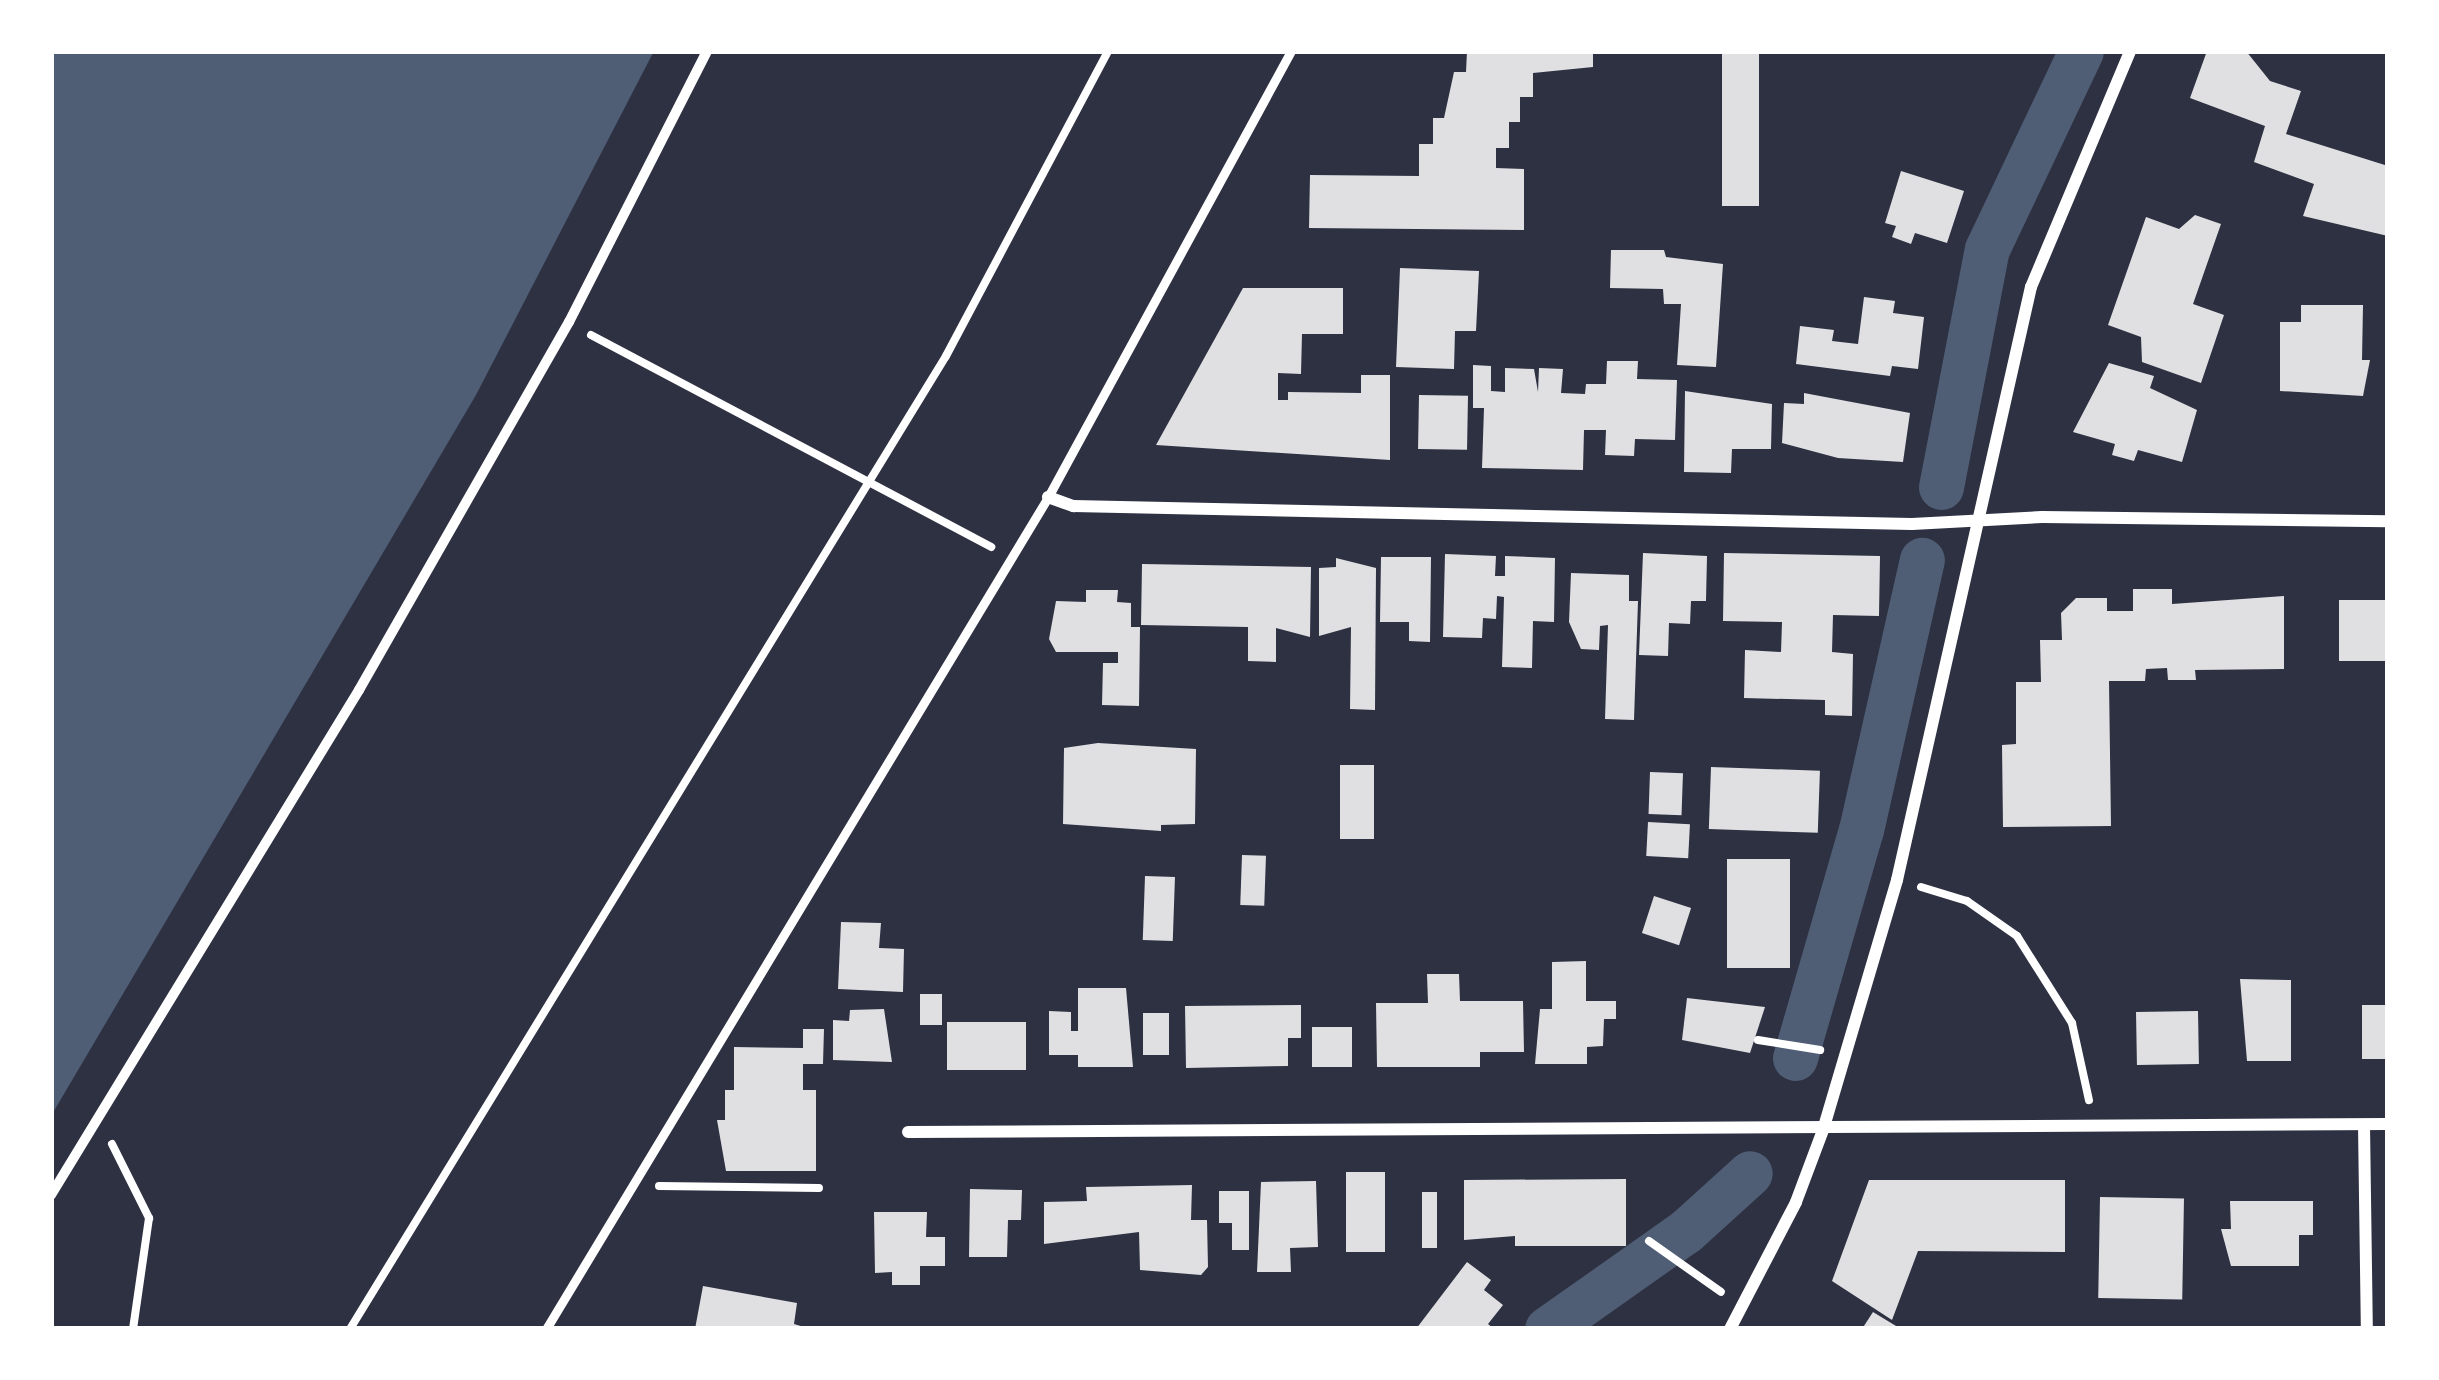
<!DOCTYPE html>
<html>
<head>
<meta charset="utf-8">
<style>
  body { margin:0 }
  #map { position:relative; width:2439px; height:1380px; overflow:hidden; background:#2d3142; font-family:Rubik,sans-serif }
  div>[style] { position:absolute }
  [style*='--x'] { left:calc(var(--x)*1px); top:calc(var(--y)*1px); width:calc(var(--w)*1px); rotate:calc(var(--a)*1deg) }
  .water>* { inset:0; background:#4f5d75 }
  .canal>* { height:45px; margin:-22.5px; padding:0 22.5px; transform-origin:22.5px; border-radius:22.5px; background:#4f5d75 }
  .building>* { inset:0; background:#e0e0e3; transform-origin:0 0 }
  .path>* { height:8px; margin:-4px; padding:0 4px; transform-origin:4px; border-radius:4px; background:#fff }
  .service>* { height:9px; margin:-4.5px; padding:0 4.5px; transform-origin:4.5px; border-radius:4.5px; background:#fff }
  .pedestrian>* { height:10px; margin:-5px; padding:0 5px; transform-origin:5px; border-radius:5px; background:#fff }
  .minor>* { height:12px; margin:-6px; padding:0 6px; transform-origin:6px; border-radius:6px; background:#fff }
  span { translate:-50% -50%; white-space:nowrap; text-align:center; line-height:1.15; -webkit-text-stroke:10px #fff; paint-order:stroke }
  .frame { position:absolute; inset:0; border:54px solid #fff; pointer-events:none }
</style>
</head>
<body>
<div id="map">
  <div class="water">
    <div style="clip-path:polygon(51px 51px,654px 51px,476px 395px,51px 1116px)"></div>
  </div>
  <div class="canal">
    <div style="--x:1941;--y:487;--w:242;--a:-79.1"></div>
    <div style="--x:1987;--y:249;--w:219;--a:-64.6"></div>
    <div style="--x:1795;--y:1058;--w:237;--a:-73.9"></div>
    <div style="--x:1861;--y:830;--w:277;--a:-77.3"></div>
    <div style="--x:1547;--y:1329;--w:170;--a:-35.2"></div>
    <div style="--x:1686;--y:1231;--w:86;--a:-42.2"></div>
  </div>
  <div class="building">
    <div style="clip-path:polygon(1467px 51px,1593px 51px,1593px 67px,1533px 73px,1533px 97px,1520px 97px,1520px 122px,1509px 122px,1509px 148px,1496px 148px,1496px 168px,1524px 169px,1524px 230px,1309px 228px,1310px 175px,1419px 176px,1419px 144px,1433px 144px,1433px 118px,1444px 118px,1454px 72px,1466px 72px)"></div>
    <div style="left:1722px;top:51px;width:37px;height:155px"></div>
    <div style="clip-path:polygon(2207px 51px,2246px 51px,2270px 81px,2301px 91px,2286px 134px,2388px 166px,2388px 236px,2303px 216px,2314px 184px,2254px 162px,2265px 126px,2190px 98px)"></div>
    <div style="clip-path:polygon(1901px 171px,1964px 191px,1947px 243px,1915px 233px,1911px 244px,1892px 237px,1896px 226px,1885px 223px)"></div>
    <div style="clip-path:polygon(2195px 215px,2221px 224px,2193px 304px,2224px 315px,2201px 383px,2142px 362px,2141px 337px,2108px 325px,2146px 217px,2179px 229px)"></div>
    <div style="clip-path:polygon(1611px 250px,1664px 250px,1666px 257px,1723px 264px,1716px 367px,1677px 365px,1681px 304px,1664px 304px,1663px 289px,1610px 288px)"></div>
    <div style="clip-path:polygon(1400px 268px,1479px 271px,1476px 331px,1455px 331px,1454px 369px,1396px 367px)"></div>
    <div style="clip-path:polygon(1243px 288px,1343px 288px,1343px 334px,1302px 334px,1301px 374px,1278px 373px,1278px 400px,1288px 400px,1288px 392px,1361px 393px,1361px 375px,1390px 375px,1390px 460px,1156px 445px)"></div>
    <div style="clip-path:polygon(1864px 297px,1895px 301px,1893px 313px,1924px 317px,1918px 369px,1892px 366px,1890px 376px,1796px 364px,1800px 326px,1834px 330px,1832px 341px,1858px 344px)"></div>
    <div style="clip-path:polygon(2301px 305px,2363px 305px,2362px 360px,2370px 360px,2363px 396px,2280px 391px,2280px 322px,2301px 322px)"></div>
    <div style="clip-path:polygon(1607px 361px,1638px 361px,1637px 379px,1677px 380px,1675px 440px,1635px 439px,1634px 456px,1605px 455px,1606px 430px,1584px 430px,1583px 470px,1482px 468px,1484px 408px,1473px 408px,1473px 365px,1491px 366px,1491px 391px,1505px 392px,1505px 368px,1534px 369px,1538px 392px,1539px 368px,1563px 369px,1561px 393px,1585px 394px,1586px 384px,1606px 384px)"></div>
    <div style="clip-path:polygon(2109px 363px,2154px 376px,2150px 388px,2197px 410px,2182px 462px,2138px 450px,2134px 461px,2112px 455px,2115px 444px,2073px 432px)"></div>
    <div style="clip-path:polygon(1685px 391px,1772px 404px,1771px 449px,1732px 449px,1731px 473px,1684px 472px)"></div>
    <div style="clip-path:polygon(1804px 393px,1910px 413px,1903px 462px,1838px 458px,1782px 443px,1784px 403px,1804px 404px)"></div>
    <div style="left:1419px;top:395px;width:49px;height:54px;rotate:1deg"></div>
    <div style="clip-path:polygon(1643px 553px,1707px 556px,1706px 601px,1691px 601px,1690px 624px,1669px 623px,1668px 656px,1639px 655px)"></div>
    <div style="clip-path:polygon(1724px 553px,1880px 556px,1879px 616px,1833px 615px,1832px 652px,1853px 654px,1852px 716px,1825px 715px,1825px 700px,1744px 698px,1745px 650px,1781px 652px,1782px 622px,1723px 621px)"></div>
    <div style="clip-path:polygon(1445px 554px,1496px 556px,1495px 576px,1505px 576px,1505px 556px,1555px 558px,1554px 622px,1533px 621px,1532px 668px,1502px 667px,1504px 597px,1497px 596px,1496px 619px,1483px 618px,1482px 638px,1443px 637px)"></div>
    <div style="clip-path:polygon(1381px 557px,1431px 557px,1430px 642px,1409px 641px,1409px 622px,1380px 622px)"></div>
    <div style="clip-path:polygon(1336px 558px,1376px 568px,1375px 710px,1350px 709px,1351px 627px,1319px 636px,1319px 568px,1336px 567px)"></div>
    <div style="clip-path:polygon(1142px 564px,1311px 567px,1310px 637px,1276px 628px,1276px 662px,1248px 661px,1248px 627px,1141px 625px)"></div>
    <div style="clip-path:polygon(1571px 573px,1629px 575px,1629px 601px,1638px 601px,1634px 720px,1605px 719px,1608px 625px,1600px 626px,1599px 650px,1581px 649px,1569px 622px)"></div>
    <div style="clip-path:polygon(2133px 589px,2172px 589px,2172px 604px,2284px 596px,2284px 669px,2195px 670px,2196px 680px,2168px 680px,2167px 668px,2146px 669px,2145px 681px,2109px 681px,2111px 826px,2003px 827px,2002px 745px,2016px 744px,2016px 682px,2041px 682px,2040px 640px,2062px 640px,2061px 613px,2076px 598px,2107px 598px,2107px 611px,2133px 611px)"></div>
    <div style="clip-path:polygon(1086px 590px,1118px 590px,1117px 602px,1131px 603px,1131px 627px,1140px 627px,1139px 706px,1102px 705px,1103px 663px,1118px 663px,1118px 652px,1056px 652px,1049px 639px,1056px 601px,1086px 602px)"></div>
    <div style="left:2339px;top:600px;width:49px;height:61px"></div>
    <div style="clip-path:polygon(1098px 743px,1196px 749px,1195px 824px,1161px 825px,1161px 831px,1063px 824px,1064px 748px)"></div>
    <div style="left:1374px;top:765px;width:74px;height:34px;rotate:90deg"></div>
    <div style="left:1711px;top:767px;width:109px;height:62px;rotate:2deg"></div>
    <div style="left:1650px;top:772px;width:33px;height:42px;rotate:2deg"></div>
    <div style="left:1648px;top:822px;width:42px;height:34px;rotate:3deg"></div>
    <div style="left:1242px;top:855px;width:24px;height:50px;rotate:2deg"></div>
    <div style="left:1790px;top:859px;width:109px;height:63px;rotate:90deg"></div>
    <div style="left:1145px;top:876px;width:30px;height:64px;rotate:2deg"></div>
    <div style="left:1654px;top:896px;width:39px;height:39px;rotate:18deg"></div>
    <div style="clip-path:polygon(841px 922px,881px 923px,879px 948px,904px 949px,903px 992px,838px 989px)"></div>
    <div style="clip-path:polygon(1586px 961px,1586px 1001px,1616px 1001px,1616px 1019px,1604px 1019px,1603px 1046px,1587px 1047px,1587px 1064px,1535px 1064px,1540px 1009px,1552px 1009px,1552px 962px)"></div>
    <div style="clip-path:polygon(1427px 974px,1459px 974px,1460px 1001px,1523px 1001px,1524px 1052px,1480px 1052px,1480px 1067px,1377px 1067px,1376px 1003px,1428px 1003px)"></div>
    <div style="clip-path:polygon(2240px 979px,2291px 980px,2291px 1061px,2247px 1061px)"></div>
    <div style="clip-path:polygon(1078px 988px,1126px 988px,1133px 1067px,1078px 1067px,1078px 1055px,1049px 1055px,1049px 1011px,1071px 1012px,1071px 1031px,1078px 1031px)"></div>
    <div style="left:920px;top:994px;width:22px;height:31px"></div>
    <div style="clip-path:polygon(1687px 998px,1765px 1007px,1750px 1053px,1682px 1040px)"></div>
    <div style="clip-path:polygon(1301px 1005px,1301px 1038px,1288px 1038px,1288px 1066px,1186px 1068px,1185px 1006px)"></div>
    <div style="left:2362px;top:1005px;width:26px;height:54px"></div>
    <div style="clip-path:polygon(884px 1009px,892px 1062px,833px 1060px,833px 1020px,849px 1021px,850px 1010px)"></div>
    <div style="left:2198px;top:1011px;width:53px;height:62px;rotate:89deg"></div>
    <div style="left:1143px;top:1013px;width:26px;height:42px"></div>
    <div style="left:947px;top:1022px;width:79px;height:48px"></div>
    <div style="left:1312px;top:1027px;width:40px;height:40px"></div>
    <div style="clip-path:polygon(803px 1029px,824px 1029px,823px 1064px,803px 1064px,803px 1090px,816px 1090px,816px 1171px,726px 1171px,717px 1120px,725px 1120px,725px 1090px,734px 1090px,734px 1047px,803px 1048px)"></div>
    <div style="left:1346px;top:1172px;width:39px;height:80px"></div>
    <div style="clip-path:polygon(1626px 1179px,1626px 1246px,1515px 1246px,1515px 1236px,1464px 1240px,1464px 1180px)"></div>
    <div style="clip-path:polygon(1869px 1180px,2065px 1180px,2065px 1252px,1918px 1251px,1892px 1320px,1832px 1281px)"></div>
    <div style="clip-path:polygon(1316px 1181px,1318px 1247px,1290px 1248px,1291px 1272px,1257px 1272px,1261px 1182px)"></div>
    <div style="clip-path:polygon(1192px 1185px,1191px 1220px,1207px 1220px,1208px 1267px,1201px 1275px,1140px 1270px,1139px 1232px,1044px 1244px,1044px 1202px,1087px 1201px,1086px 1187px)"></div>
    <div style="clip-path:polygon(970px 1189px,1022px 1190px,1021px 1220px,1008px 1220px,1007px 1257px,969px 1257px)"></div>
    <div style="clip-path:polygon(1219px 1191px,1249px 1191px,1249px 1250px,1232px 1250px,1232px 1223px,1219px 1223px)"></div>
    <div style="left:1422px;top:1192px;width:15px;height:56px"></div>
    <div style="left:2100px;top:1197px;width:84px;height:101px;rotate:1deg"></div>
    <div style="clip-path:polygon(2230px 1201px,2313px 1201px,2313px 1235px,2299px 1235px,2299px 1266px,2231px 1266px,2221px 1229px,2231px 1229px)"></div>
    <div style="clip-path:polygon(874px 1212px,927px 1212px,926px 1237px,945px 1237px,945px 1266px,920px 1266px,920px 1285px,892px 1285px,892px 1272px,875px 1273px)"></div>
    <div style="clip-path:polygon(1467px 1262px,1491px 1280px,1484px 1290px,1503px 1305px,1488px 1324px,1494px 1329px,1416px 1329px)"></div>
    <div style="clip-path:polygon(703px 1286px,797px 1303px,794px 1324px,811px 1329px,695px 1329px)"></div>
    <div style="clip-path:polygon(1873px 1312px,1901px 1329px,1862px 1329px)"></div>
  </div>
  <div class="path">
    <div style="--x:591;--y:335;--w:453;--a:27.9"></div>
    <div style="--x:1921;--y:887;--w:48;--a:16.9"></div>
    <div style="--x:1967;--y:901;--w:61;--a:35"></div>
    <div style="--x:2017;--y:936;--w:103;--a:57.7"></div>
    <div style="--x:2072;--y:1023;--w:79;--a:77.6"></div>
    <div style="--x:1758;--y:1040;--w:63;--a:9.2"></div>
    <div style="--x:112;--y:1144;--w:83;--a:63.4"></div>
    <div style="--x:149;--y:1218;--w:112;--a:98.2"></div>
    <div style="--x:659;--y:1186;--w:160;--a:0.7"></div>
    <div style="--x:1649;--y:1241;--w:88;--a:35.3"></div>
    <div style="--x:350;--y:1329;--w:1141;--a:-58.51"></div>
    <div style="--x:946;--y:356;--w:345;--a:-62"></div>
  </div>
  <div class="service">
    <div style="--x:546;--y:1329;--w:972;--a:-58.89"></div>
    <div style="--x:1048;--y:497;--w:508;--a:-61.42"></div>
  </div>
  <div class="pedestrian">
    <div style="--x:51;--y:1195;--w:592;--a:-58.62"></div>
    <div style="--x:359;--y:690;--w:424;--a:-60.3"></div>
    <div style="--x:569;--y:322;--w:304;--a:-63"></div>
  </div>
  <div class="minor">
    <div style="--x:1048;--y:497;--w:27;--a:20"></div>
    <div style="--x:1073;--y:506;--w:839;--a:1.23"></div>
    <div style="--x:1912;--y:524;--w:130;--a:-3.1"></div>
    <div style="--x:2042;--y:517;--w:346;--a:0.7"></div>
    <div style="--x:2364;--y:1125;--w:204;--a:89.2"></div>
    <div style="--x:908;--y:1132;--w:1480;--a:-0.31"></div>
    <div style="--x:1730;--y:1329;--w:143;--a:-62.5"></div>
    <div style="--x:1796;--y:1202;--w:77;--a:-69.4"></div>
    <div style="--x:1823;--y:1130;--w:261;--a:-73.5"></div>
    <div style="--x:1897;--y:880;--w:608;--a:-77.27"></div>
    <div style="--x:2031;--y:287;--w:256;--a:-67.2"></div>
  </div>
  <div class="frame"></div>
</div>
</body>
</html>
